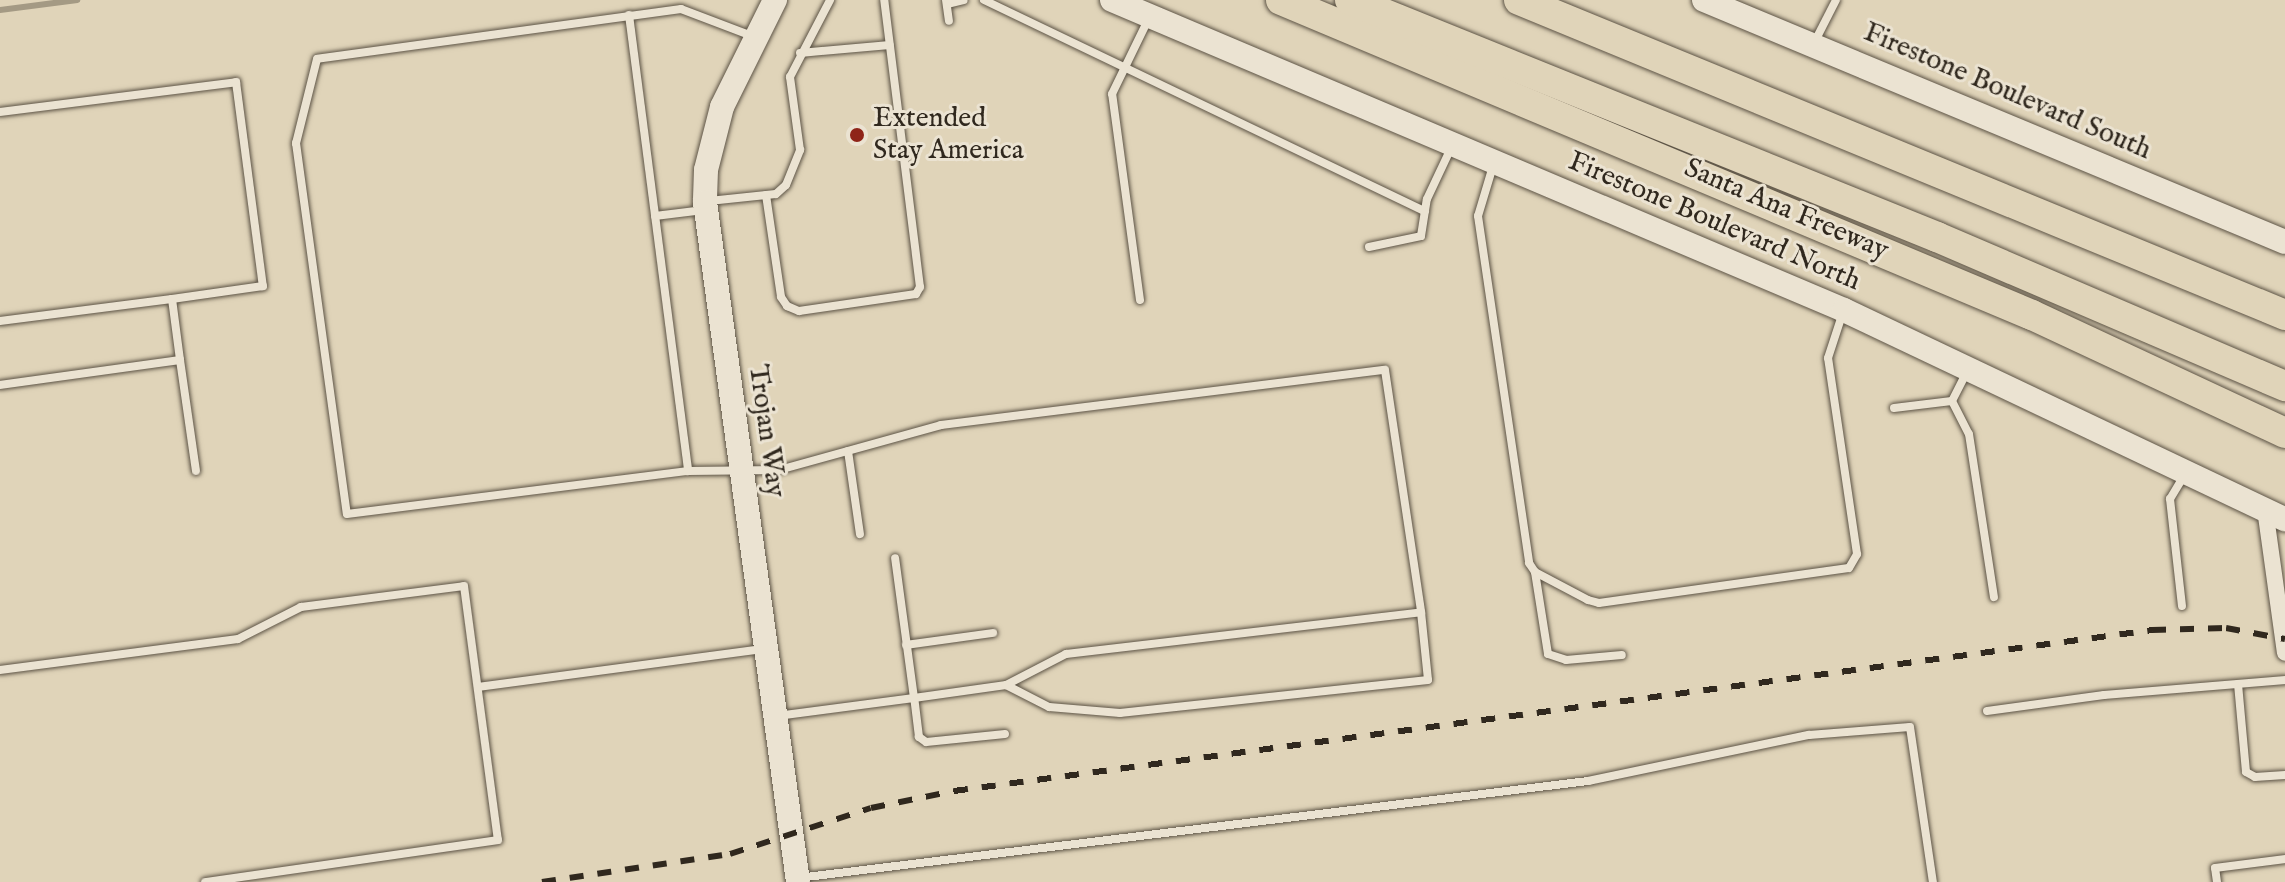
<!DOCTYPE html>
<html>
<head>
<meta charset="utf-8">
<style>
  body { margin:0 }
  #map { position:relative; width:2285px; height:882px; overflow:hidden; background:#e0d4b9; font-family:"IM FELL English",serif }
  div>[style] { position:absolute }
  [style*='--x'] { left:calc(var(--x)*1px); top:calc(var(--y)*1px); width:calc(var(--w)*1px); rotate:calc(var(--a)*1deg) }
  .stream>* { height:6px; margin:-3px; padding:0 3px; transform-origin:3px; border-radius:3px; background:#a49a84 }
  .roads { filter:drop-shadow(0 0 2px #5c5345) drop-shadow(0 0 2px #5c5345) }
  .lane>* { height:8px; margin:-4px; padding:0 4px; transform-origin:4px; border-radius:4px; background:#ebe3d2 }
  .street>* { height:16px; margin:-8px; padding:0 8px; transform-origin:8px; border-radius:8px; background:#ebe3d2 }
  .secondary>* { height:24px; margin:-12px; padding:0 12px; transform-origin:12px; border-radius:12px; background:#ebe3d2 }
  .highway>* { height:30px; margin:-15px; padding:0 15px; transform-origin:15px; border-radius:15px; background:#e0d4b9 }
  .rail>* { height:6px; margin-top:-3px; transform-origin:0; background:repeating-linear-gradient(90deg,#30281e 0 14px,transparent 0 28px) }
  .dots>* { width:22px; height:22px; translate:-50% -50%; box-sizing:border-box; border:4px solid #ebe3d2; border-radius:50% }
  span { translate:-50% -50%; white-space:nowrap; text-align:center; line-height:1.15; -webkit-text-stroke:6px #ebe3d2; paint-order:stroke }
  .street-label { font-size:28px; color:#30281e }
  .poi-label { font-size:28px; color:#30281e }
  .left { translate:0 -50%; text-align:left }
</style>
</head>
<body>
<div id="map">
  <div class="stream">
    <div style="--x:0;--y:10;--w:78;--a:-7.4"></div>
  </div>
  <div class="roads">
    <div class="lane">
      <div style="--x:946;--y:0;--w:21;--a:82"></div>
      <div style="--x:984;--y:0;--w:489;--a:25.6"></div>
      <div style="--x:947;--y:4;--w:17;--a:-13"></div>
      <div style="--x:629;--y:15;--w:460;--a:82.6"></div>
      <div style="--x:752;--y:36;--w:76;--a:-159.2"></div>
      <div style="--x:681;--y:9;--w:367;--a:172.2"></div>
      <div style="--x:317;--y:59;--w:87;--a:104"></div>
      <div style="--x:296;--y:143;--w:374;--a:82.2"></div>
      <div style="--x:347;--y:514;--w:344;--a:-7.2"></div>
      <div style="--x:688;--y:471;--w:91;--a:-0.6"></div>
      <div style="--x:779;--y:470;--w:168;--a:-15.5"></div>
      <div style="--x:941;--y:425;--w:447;--a:-7.1"></div>
      <div style="--x:1385;--y:370;--w:245;--a:81.5"></div>
      <div style="--x:1814;--y:43;--w:48;--a:-62.9"></div>
      <div style="--x:800;--y:53;--w:90;--a:-5.1"></div>
      <div style="--x:0;--y:112;--w:238;--a:-7.2"></div>
      <div style="--x:236;--y:82;--w:206;--a:82.5"></div>
      <div style="--x:263;--y:286;--w:92;--a:171.9"></div>
      <div style="--x:172;--y:299;--w:62;--a:82.5"></div>
      <div style="--x:180;--y:360;--w:182;--a:172.1"></div>
      <div style="--x:1493;--y:166;--w:52;--a:106.7"></div>
      <div style="--x:1478;--y:216;--w:351;--a:81.6"></div>
      <div style="--x:1529;--y:563;--w:11;--a:56"></div>
      <div style="--x:1535;--y:572;--w:60;--a:27.8"></div>
      <div style="--x:1588;--y:600;--w:11;--a:15"></div>
      <div style="--x:1599;--y:603;--w:252;--a:-8"></div>
      <div style="--x:1849;--y:568;--w:16;--a:-60"></div>
      <div style="--x:1857;--y:554;--w:198;--a:-98.4"></div>
      <div style="--x:1828;--y:358;--w:48;--a:-71.9"></div>
      <div style="--x:766;--y:195;--w:103;--a:81.6"></div>
      <div style="--x:781;--y:297;--w:11;--a:56"></div>
      <div style="--x:787;--y:306;--w:13;--a:23"></div>
      <div style="--x:799;--y:311;--w:118;--a:-8.3"></div>
      <div style="--x:916;--y:294;--w:8;--a:-60"></div>
      <div style="--x:920;--y:287;--w:289;--a:-97.1"></div>
      <div style="--x:709;--y:201;--w:67;--a:-6"></div>
      <div style="--x:776;--y:194;--w:13;--a:-42"></div>
      <div style="--x:786;--y:185;--w:38;--a:-68"></div>
      <div style="--x:800;--y:150;--w:74;--a:-97.8"></div>
      <div style="--x:790;--y:77;--w:87;--a:-62.5"></div>
      <div style="--x:655;--y:216;--w:49;--a:-7"></div>
      <div style="--x:1369;--y:247;--w:53;--a:-11.9"></div>
      <div style="--x:1421;--y:236;--w:37;--a:-81"></div>
      <div style="--x:1427;--y:199;--w:56;--a:-64.8"></div>
      <div style="--x:1140;--y:300;--w:208;--a:-97.7"></div>
      <div style="--x:1112;--y:94;--w:82;--a:-64.1"></div>
      <div style="--x:0;--y:321;--w:173;--a:-7.3"></div>
      <div style="--x:180;--y:360;--w:112;--a:81.8"></div>
      <div style="--x:1952;--y:401;--w:37;--a:63"></div>
      <div style="--x:1969;--y:434;--w:165;--a:81.3"></div>
      <div style="--x:1894;--y:408;--w:58;--a:-6.9"></div>
      <div style="--x:1952;--y:401;--w:31;--a:-63"></div>
      <div style="--x:848;--y:451;--w:84;--a:81.8"></div>
      <div style="--x:1535;--y:572;--w:83;--a:81"></div>
      <div style="--x:1548;--y:654;--w:19;--a:18"></div>
      <div style="--x:1566;--y:660;--w:56;--a:-5.1"></div>
      <div style="--x:2182;--y:606;--w:108;--a:-96.4"></div>
      <div style="--x:2170;--y:499;--w:27;--a:-59"></div>
      <div style="--x:906;--y:645;--w:88;--a:-7.9"></div>
      <div style="--x:0;--y:670;--w:240;--a:-7.4"></div>
      <div style="--x:238;--y:639;--w:71;--a:-26.9"></div>
      <div style="--x:301;--y:607;--w:164;--a:-7.3"></div>
      <div style="--x:464;--y:586;--w:256;--a:82.4"></div>
      <div style="--x:498;--y:840;--w:296;--a:171.8"></div>
      <div style="--x:2238;--y:684;--w:88;--a:84.8"></div>
      <div style="--x:2246;--y:772;--w:10;--a:29"></div>
      <div style="--x:2255;--y:777;--w:30;--a:-4"></div>
      <div style="--x:478;--y:687;--w:287;--a:-7.6"></div>
      <div style="--x:1987;--y:711;--w:118;--a:-7.8"></div>
      <div style="--x:2104;--y:695;--w:182;--a:-4.7"></div>
      <div style="--x:777;--y:716;--w:138;--a:-7.5"></div>
      <div style="--x:914;--y:698;--w:141;--a:-97.7"></div>
      <div style="--x:1005;--y:734;--w:79;--a:174.2"></div>
      <div style="--x:926;--y:742;--w:9;--a:-144"></div>
      <div style="--x:919;--y:737;--w:39;--a:-97"></div>
      <div style="--x:914;--y:698;--w:93;--a:-8"></div>
      <div style="--x:1006;--y:685;--w:68;--a:-27.3"></div>
      <div style="--x:1066;--y:654;--w:357;--a:-6.7"></div>
      <div style="--x:1421;--y:612;--w:68;--a:84.1"></div>
      <div style="--x:1428;--y:680;--w:310;--a:173.9"></div>
      <div style="--x:1120;--y:713;--w:71;--a:-175.2"></div>
      <div style="--x:1049;--y:707;--w:48;--a:-152.9"></div>
      <div style="--x:798;--y:878;--w:796;--a:-7"></div>
      <div style="--x:1588;--y:781;--w:226;--a:-11.8"></div>
      <div style="--x:1809;--y:735;--w:101;--a:-4.5"></div>
      <div style="--x:1910;--y:727;--w:157;--a:81.6"></div>
      <div style="--x:2217;--y:882;--w:14;--a:-98"></div>
      <div style="--x:2215;--y:868;--w:71;--a:-7.3"></div>
    </div>
    <div class="street">
      <div style="--x:2265;--y:509;--w:145;--a:82.1"></div>
    </div>
    <div class="secondary">
      <div style="--x:775;--y:0;--w:119;--a:116.4"></div>
      <div style="--x:722;--y:107;--w:65;--a:104.3"></div>
      <div style="--x:706;--y:170;--w:32;--a:92"></div>
      <div style="--x:705;--y:202;--w:686;--a:82.21"></div>
      <div style="--x:1112;--y:0;--w:795;--a:22.95"></div>
      <div style="--x:1844;--y:310;--w:488;--a:25.4"></div>
      <div style="--x:1704;--y:0;--w:629;--a:22.61"></div>
    </div>
    <div class="highway">
      <div style="--x:1281;--y:0;--w:814;--a:22.76"></div>
      <div style="--x:2032;--y:315;--w:279;--a:25"></div>
      <div style="--x:1350;--y:0;--w:633;--a:21.99"></div>
      <div style="--x:1937;--y:237;--w:379;--a:23.2"></div>
      <div style="--x:1519;--y:0;--w:828;--a:22.35"></div>
    </div>
  </div>
  <div class="rail">
    <div style="--x:542;--y:882;--w:190;--a:-8.5"></div>
    <div style="--x:730;--y:854;--w:148;--a:-18.1"></div>
    <div style="--x:871;--y:808;--w:85;--a:-11.6"></div>
    <div style="--x:954;--y:791;--w:1209;--a:-7.65"></div>
    <div style="--x:2152;--y:630;--w:74;--a:-1.5"></div>
    <div style="--x:2226;--y:628;--w:60;--a:10.6"></div>
  </div>
  <div class="dots">
    <div style="left:857px;top:135px;background:#8f2418"></div>
  </div>
  <div class="street-label">
    <span style="left:2007px;top:92px;rotate:23deg">Firestone Boulevard South</span>
    <span style="left:1786px;top:210px;rotate:23deg">Santa Ana Freeway</span>
    <span style="left:1714px;top:222px;rotate:23deg">Firestone Boulevard North</span>
    <span style="left:766px;top:431px;rotate:82deg">Trojan Way</span>
  </div>
  <div class="poi-label">
    <span class="left" style="left:873px;top:135px">Extended<br>Stay America</span>
  </div>
</div>
</body>
</html>
